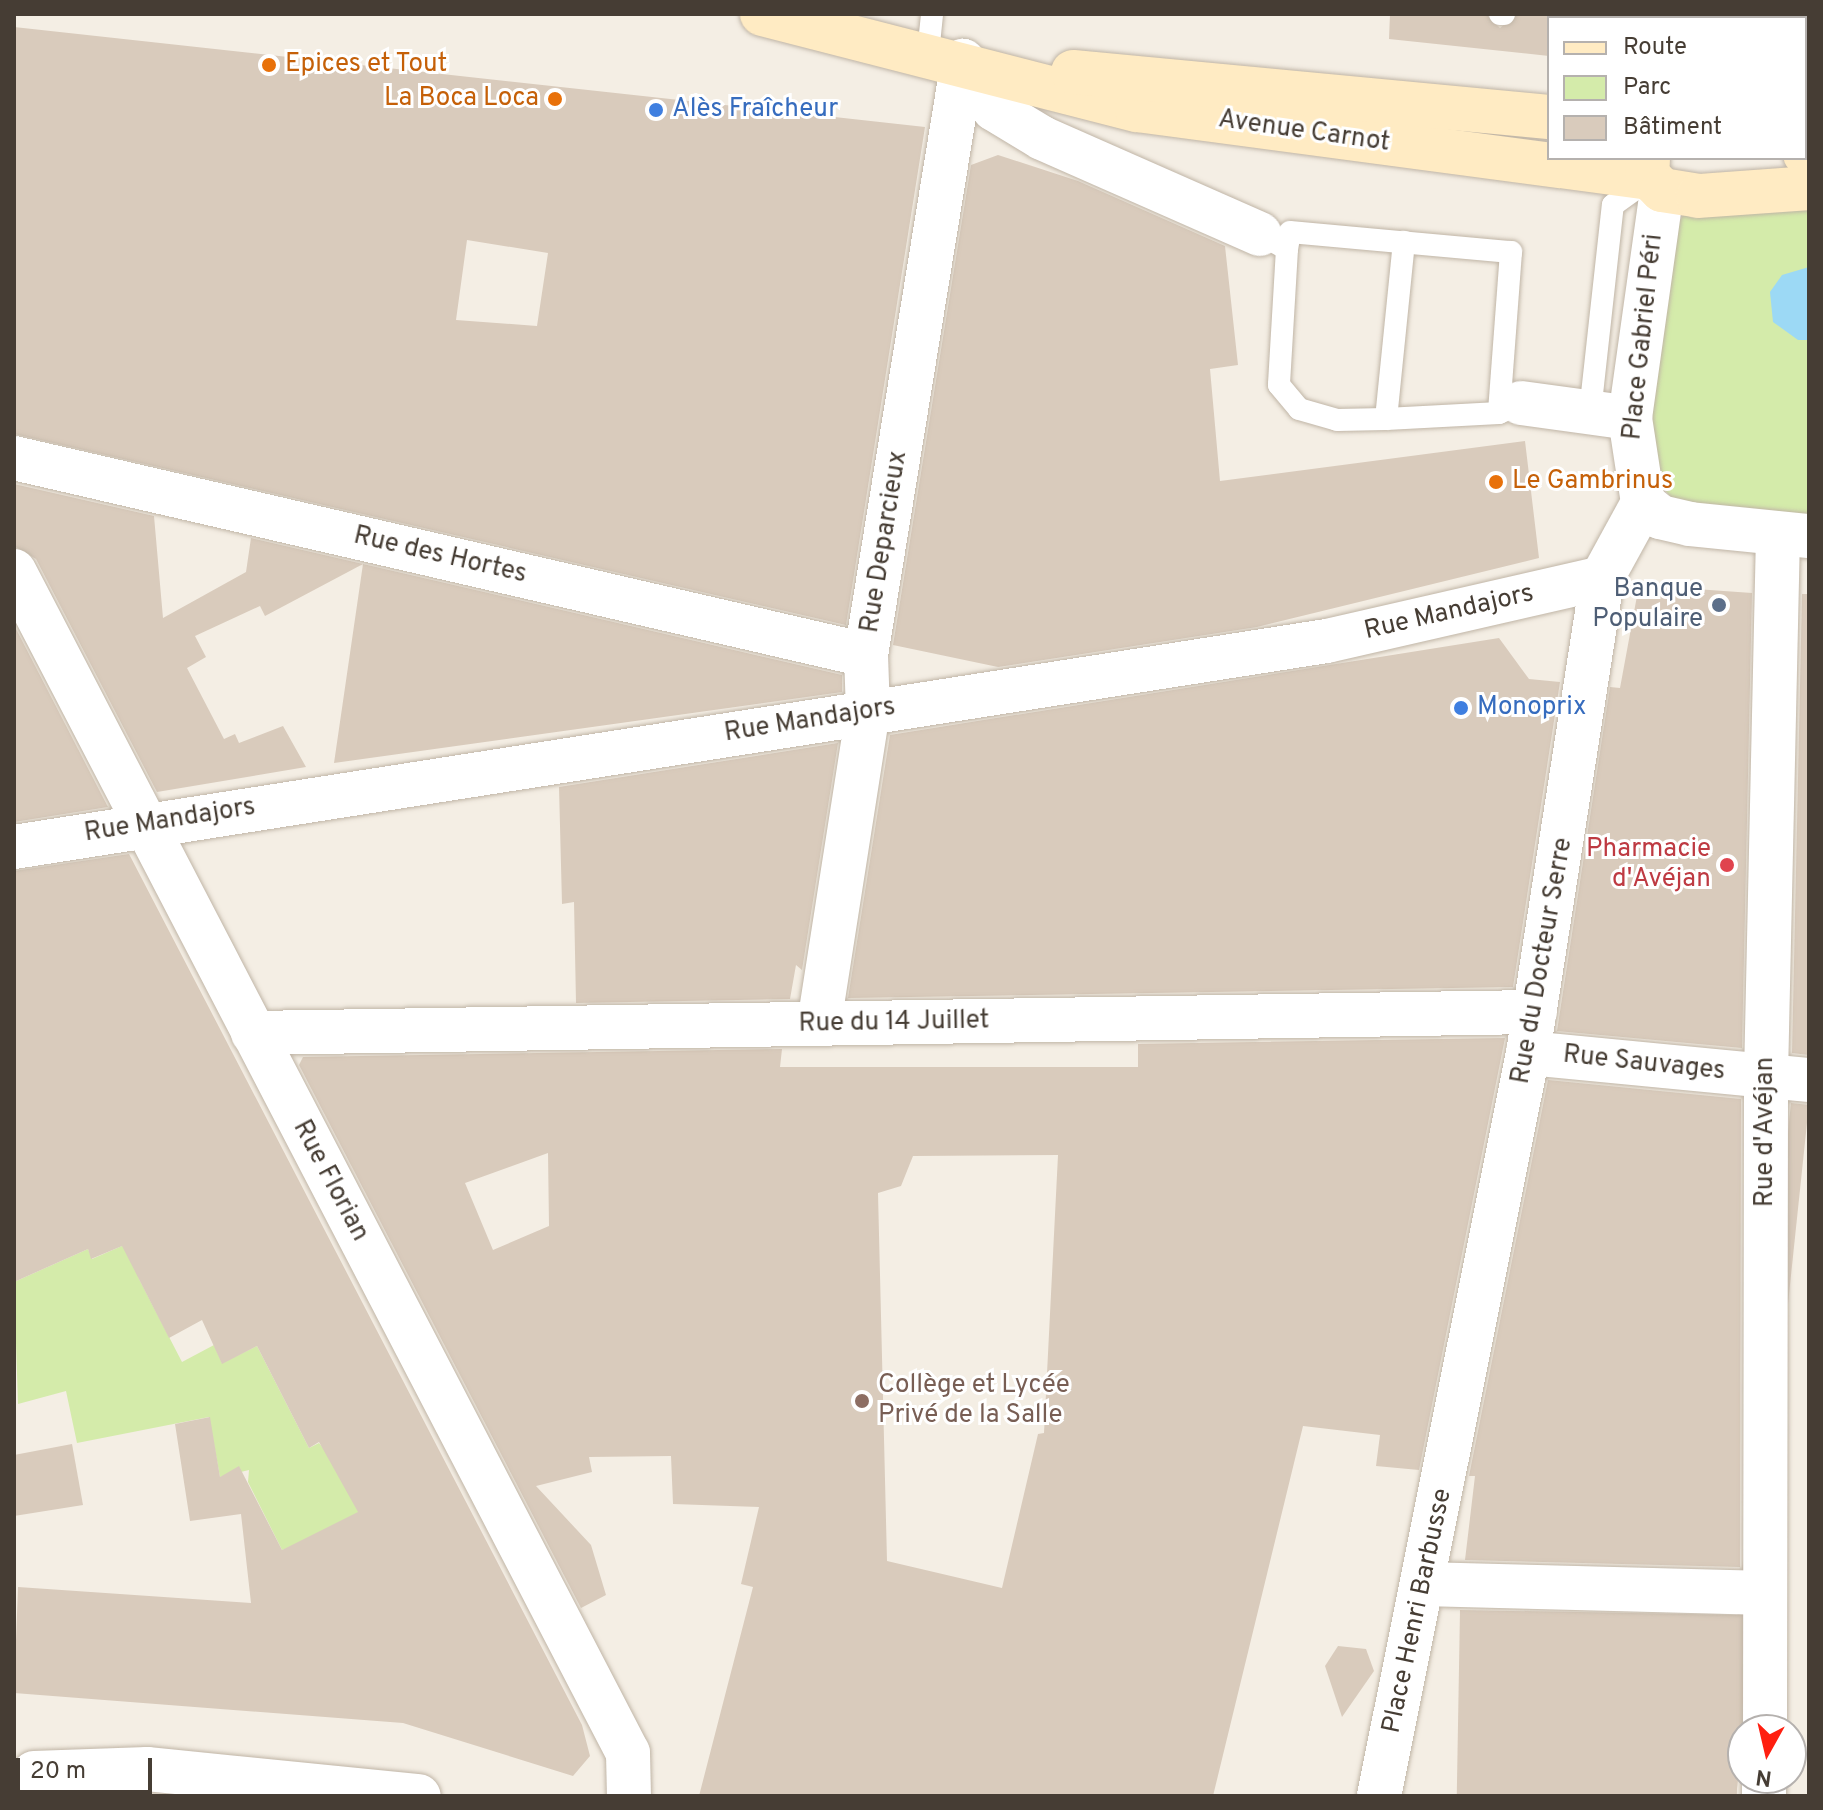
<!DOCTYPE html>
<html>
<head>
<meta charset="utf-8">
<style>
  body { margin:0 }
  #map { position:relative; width:1823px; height:1810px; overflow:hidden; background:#f4eee4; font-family:Overpass,sans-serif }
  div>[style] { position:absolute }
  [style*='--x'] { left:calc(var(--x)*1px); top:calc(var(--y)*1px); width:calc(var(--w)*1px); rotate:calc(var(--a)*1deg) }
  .green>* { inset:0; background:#d4ebaa }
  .water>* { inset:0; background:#9cd9f5 }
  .building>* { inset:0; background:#d9cbbc; transform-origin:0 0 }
  .roads { filter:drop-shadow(0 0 2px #c0b5a6) drop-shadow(0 0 2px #c0b5a6) }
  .lane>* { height:22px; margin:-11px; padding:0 11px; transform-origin:11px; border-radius:11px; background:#fff }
  .street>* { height:44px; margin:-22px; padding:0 22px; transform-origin:22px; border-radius:22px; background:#fff }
  .secondary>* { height:44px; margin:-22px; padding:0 22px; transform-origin:22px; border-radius:22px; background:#ffebc3 }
  .dots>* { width:22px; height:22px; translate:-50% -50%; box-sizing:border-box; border:4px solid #fff; border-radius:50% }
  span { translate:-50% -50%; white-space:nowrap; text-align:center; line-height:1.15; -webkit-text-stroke:6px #fff; paint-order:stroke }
  .food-label { font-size:26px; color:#c56008 }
  .left { translate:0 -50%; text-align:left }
  .right { translate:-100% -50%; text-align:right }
  .shop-label { font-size:26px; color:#366cbe }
  .street-label { font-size:26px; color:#463d34 }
  .service-label { font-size:26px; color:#4e5e75 }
  .health-label { font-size:26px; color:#be3a42 }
  .education-label { font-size:26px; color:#785e54 }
  .frame { position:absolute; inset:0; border:16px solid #463d34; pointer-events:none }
  .legend { position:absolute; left:1547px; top:16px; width:260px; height:144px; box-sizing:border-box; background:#fff; border:2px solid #b5b1ae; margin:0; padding:10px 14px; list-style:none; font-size:24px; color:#463d34 }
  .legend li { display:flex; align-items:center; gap:16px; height:40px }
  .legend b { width:40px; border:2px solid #b5b1ae }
  .north { position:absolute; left:1727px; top:1714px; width:80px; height:80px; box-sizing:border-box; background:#fff; border:2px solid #b5b1ae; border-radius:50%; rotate:188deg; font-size:22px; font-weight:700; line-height:32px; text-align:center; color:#463d34 }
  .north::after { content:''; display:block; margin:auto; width:28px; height:36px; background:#ff1f10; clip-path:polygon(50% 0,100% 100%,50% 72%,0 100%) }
  .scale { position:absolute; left:16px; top:1758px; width:136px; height:36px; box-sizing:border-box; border:4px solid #463d34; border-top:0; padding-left:10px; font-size:24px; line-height:28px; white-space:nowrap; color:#463d34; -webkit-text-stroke:6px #fff; paint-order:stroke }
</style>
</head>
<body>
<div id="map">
  <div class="green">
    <div style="clip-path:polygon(1809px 204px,1809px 523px,1679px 507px,1645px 466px,1678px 223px,1688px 208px)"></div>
    <div style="clip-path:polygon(131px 1242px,139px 1279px,182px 1362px,214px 1345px,222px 1363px,257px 1346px,309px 1448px,319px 1443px,379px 1517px,282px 1550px,248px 1482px,249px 1470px,220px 1477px,209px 1417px,77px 1443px,66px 1391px,18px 1404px,14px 1282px,88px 1249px,92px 1259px)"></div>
  </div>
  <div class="water">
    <div style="clip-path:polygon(1809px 267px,1809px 340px,1798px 340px,1773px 322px,1770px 292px,1782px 275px)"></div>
  </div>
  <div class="building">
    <div style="clip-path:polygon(1390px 14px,1486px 14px,1500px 28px,1518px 14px,1549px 14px,1549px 56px,1389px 39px)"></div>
    <div style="clip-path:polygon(evenodd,14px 27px,925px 127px,846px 625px,14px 434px,14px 27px,467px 240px,548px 253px,537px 326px,456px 320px,467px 240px)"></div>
    <div style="clip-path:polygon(998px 155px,1078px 181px,1225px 246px,1238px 365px,1210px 369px,1220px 481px,1525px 441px,1539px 558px,1257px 627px,998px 667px,893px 645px,971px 165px)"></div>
    <div style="clip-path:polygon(14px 484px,154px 516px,163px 618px,246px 572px,251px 538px,842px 675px,842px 692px,334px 763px,363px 564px,265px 616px,260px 606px,195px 636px,206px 657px,187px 668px,224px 739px,235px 734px,239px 743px,283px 726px,306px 767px,157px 792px,36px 559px,14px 546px)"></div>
    <div style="clip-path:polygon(1639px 585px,1752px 593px,1742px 1048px,1557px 1031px,1610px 687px,1620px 688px)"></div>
    <div style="clip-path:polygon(1802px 594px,1809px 594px,1809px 1055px,1792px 1053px)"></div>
    <div style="clip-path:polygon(14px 625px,108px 807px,14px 822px)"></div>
    <div style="clip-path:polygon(1499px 638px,1529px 679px,1560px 682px,1513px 987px,848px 998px,890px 735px)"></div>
    <div style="clip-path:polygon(838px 743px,802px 970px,796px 965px,790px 999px,576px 1003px,574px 902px,562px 904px,559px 787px)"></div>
    <div style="clip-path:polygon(129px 854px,582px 1725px,590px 1756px,573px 1776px,403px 1723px,14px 1693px,18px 1587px,251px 1603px,241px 1514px,190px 1521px,175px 1424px,210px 1417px,220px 1477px,239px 1466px,282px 1550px,358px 1512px,319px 1442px,309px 1448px,257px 1346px,222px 1364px,202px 1320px,169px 1338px,122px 1246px,91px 1259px,88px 1249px,14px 1282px,14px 871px)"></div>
    <div style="clip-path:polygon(evenodd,1505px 1038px,1419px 1470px,1376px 1466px,1380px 1435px,1303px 1426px,1213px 1796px,699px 1796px,753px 1587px,741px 1584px,759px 1507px,673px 1504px,671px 1456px,589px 1457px,592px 1472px,536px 1486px,591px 1545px,606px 1595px,581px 1608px,299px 1065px,303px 1057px,782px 1049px,780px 1067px,1138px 1067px,1138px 1044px,1505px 1038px,548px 1153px,549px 1226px,493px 1250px,465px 1183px,548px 1153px,1505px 1038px,1058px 1155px,1044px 1433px,1038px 1434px,1002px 1588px,887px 1561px,878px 1193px,901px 1186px,913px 1156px,1058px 1155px)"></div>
    <div style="clip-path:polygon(1548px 1080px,1741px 1099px,1740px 1567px,1465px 1560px,1475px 1476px,1469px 1476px)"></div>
    <div style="left:1791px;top:1103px;width:18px;height:693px;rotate:6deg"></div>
    <div style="clip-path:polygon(72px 1444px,83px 1505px,14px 1516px,14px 1455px)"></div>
    <div style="left:1460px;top:1610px;width:280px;height:186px;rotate:1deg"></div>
    <div style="clip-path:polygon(1338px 1646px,1366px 1649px,1374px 1671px,1342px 1717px,1325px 1666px)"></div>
  </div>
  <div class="roads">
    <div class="lane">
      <div style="--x:1500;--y:14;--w:4;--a:0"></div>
      <div style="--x:928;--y:53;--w:39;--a:-84"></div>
      <div style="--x:1805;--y:69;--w:4;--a:14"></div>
      <div style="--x:1260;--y:234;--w:31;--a:29"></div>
      <div style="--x:1287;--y:249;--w:136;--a:93.4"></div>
      <div style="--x:1279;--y:385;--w:31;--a:50"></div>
      <div style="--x:1299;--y:409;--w:40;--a:16"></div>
      <div style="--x:1337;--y:420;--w:49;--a:-1.2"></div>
      <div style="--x:1386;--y:419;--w:113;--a:-3"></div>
      <div style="--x:1499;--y:413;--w:24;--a:-24"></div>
      <div style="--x:1287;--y:249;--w:17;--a:-80"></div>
      <div style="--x:1290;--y:232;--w:222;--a:5.2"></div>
      <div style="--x:1511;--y:252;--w:161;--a:94.3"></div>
      <div style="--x:1590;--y:412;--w:208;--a:-83.7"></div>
      <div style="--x:1613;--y:205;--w:44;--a:-35.8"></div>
      <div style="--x:1386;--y:419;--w:178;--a:-84.2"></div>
    </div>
    <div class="street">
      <div style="--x:1681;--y:18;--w:4;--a:-76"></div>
      <div style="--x:963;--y:61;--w:57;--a:57.1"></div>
      <div style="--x:994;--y:109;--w:56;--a:31.1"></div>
      <div style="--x:1042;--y:138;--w:238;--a:23.8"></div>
      <div style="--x:1662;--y:190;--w:230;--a:98"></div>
      <div style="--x:1630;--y:418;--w:86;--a:81.3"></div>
      <div style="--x:1643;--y:503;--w:22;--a:39"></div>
      <div style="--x:1660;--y:517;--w:31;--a:13"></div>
      <div style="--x:1690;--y:524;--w:120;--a:5.8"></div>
      <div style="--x:1521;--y:403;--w:110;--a:7.8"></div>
      <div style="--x:14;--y:458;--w:874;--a:13.02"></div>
      <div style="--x:14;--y:571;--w:1332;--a:62.55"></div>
      <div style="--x:628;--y:1753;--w:43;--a:88.7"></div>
      <div style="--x:14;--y:847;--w:1329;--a:-8.92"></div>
      <div style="--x:1327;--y:641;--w:282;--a:-12.9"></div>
      <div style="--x:819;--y:1024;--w:316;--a:-81.1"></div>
      <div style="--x:868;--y:712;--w:57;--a:-92"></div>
      <div style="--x:866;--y:655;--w:602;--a:-80.73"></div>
      <div style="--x:253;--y:1033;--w:1282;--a:-0.94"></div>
      <div style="--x:1528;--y:1053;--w:282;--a:5.5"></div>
      <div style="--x:1425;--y:1584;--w:340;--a:1.5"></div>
      <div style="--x:1765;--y:1730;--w:654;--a:-89.91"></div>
      <div style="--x:1766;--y:1076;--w:542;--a:-88.73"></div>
      <div style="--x:34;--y:1773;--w:113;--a:-2"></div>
      <div style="--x:147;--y:1769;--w:273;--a:5.7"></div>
      <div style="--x:1379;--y:1796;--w:758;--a:-78.66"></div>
      <div style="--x:1528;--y:1053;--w:481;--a:-81.1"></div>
      <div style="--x:1602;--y:578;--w:85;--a:-61.3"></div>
      <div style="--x:1764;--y:1796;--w:18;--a:-90"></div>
    </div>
    <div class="secondary">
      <div style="--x:762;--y:14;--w:387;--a:14.4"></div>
      <div style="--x:1137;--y:110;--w:517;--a:7.55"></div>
      <div style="--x:1073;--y:72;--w:478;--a:5.4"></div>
      <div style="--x:1805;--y:154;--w:4;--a:0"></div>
      <div style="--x:1648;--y:158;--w:17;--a:93"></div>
      <div style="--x:1647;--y:175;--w:21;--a:45"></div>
      <div style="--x:1662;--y:190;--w:36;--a:9"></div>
      <div style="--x:1698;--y:196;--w:111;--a:-4.1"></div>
    </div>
  </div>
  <div class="dots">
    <div style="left:269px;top:65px;background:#e8710a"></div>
    <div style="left:555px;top:99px;background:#e8710a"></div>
    <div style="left:656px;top:110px;background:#3f7fe0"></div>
    <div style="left:1496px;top:482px;background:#e8710a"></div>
    <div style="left:1719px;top:605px;background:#5c6f8a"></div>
    <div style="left:1461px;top:708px;background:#3f7fe0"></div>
    <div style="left:1727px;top:865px;background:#e0444e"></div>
    <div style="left:862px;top:1401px;background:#8d6e63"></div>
  </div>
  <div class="food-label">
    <span class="left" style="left:285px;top:65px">Epices et Tout</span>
    <span class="right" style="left:539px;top:99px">La Boca Loca</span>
    <span class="left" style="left:1512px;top:482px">Le Gambrinus</span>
  </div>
  <div class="shop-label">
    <span class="left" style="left:672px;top:110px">Alès Fraîcheur</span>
    <span class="left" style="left:1477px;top:708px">Monoprix</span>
  </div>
  <div class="street-label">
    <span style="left:1304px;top:132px;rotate:8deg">Avenue Carnot</span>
    <span style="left:1644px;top:337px;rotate:-84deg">Place Gabriel Péri</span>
    <span style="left:885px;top:542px;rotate:-81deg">Rue Deparcieux</span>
    <span style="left:440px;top:556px;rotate:13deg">Rue des Hortes</span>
    <span style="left:1449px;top:613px;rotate:-13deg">Rue Mandajors</span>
    <span style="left:810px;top:721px;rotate:-9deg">Rue Mandajors</span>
    <span style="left:170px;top:821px;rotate:-9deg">Rue Mandajors</span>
    <span style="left:1543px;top:961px;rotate:-80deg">Rue du Docteur Serre</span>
    <span style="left:894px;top:1023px;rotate:-1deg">Rue du 14 Juillet</span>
    <span style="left:1644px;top:1064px;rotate:6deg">Rue Sauvages</span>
    <span style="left:1766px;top:1132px;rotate:-90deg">Rue d'Avéjan</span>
    <span style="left:330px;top:1181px;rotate:62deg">Rue Florian</span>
    <span style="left:1418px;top:1611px;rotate:-78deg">Place Henri Barbusse</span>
  </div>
  <div class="service-label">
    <span class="right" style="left:1703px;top:605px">Banque<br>Populaire</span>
  </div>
  <div class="health-label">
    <span class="right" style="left:1711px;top:865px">Pharmacie<br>d'Avéjan</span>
  </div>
  <div class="education-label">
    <span class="left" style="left:878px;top:1401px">Collège et Lycée<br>Privé de la Salle</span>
  </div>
  <div class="frame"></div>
  <ul class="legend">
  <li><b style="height:10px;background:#ffebc3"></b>Route</li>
  <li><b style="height:22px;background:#d4ebaa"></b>Parc</li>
  <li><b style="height:22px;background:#d9cbbc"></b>Bâtiment</li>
  </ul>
  <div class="north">N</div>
  <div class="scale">20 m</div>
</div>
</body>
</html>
